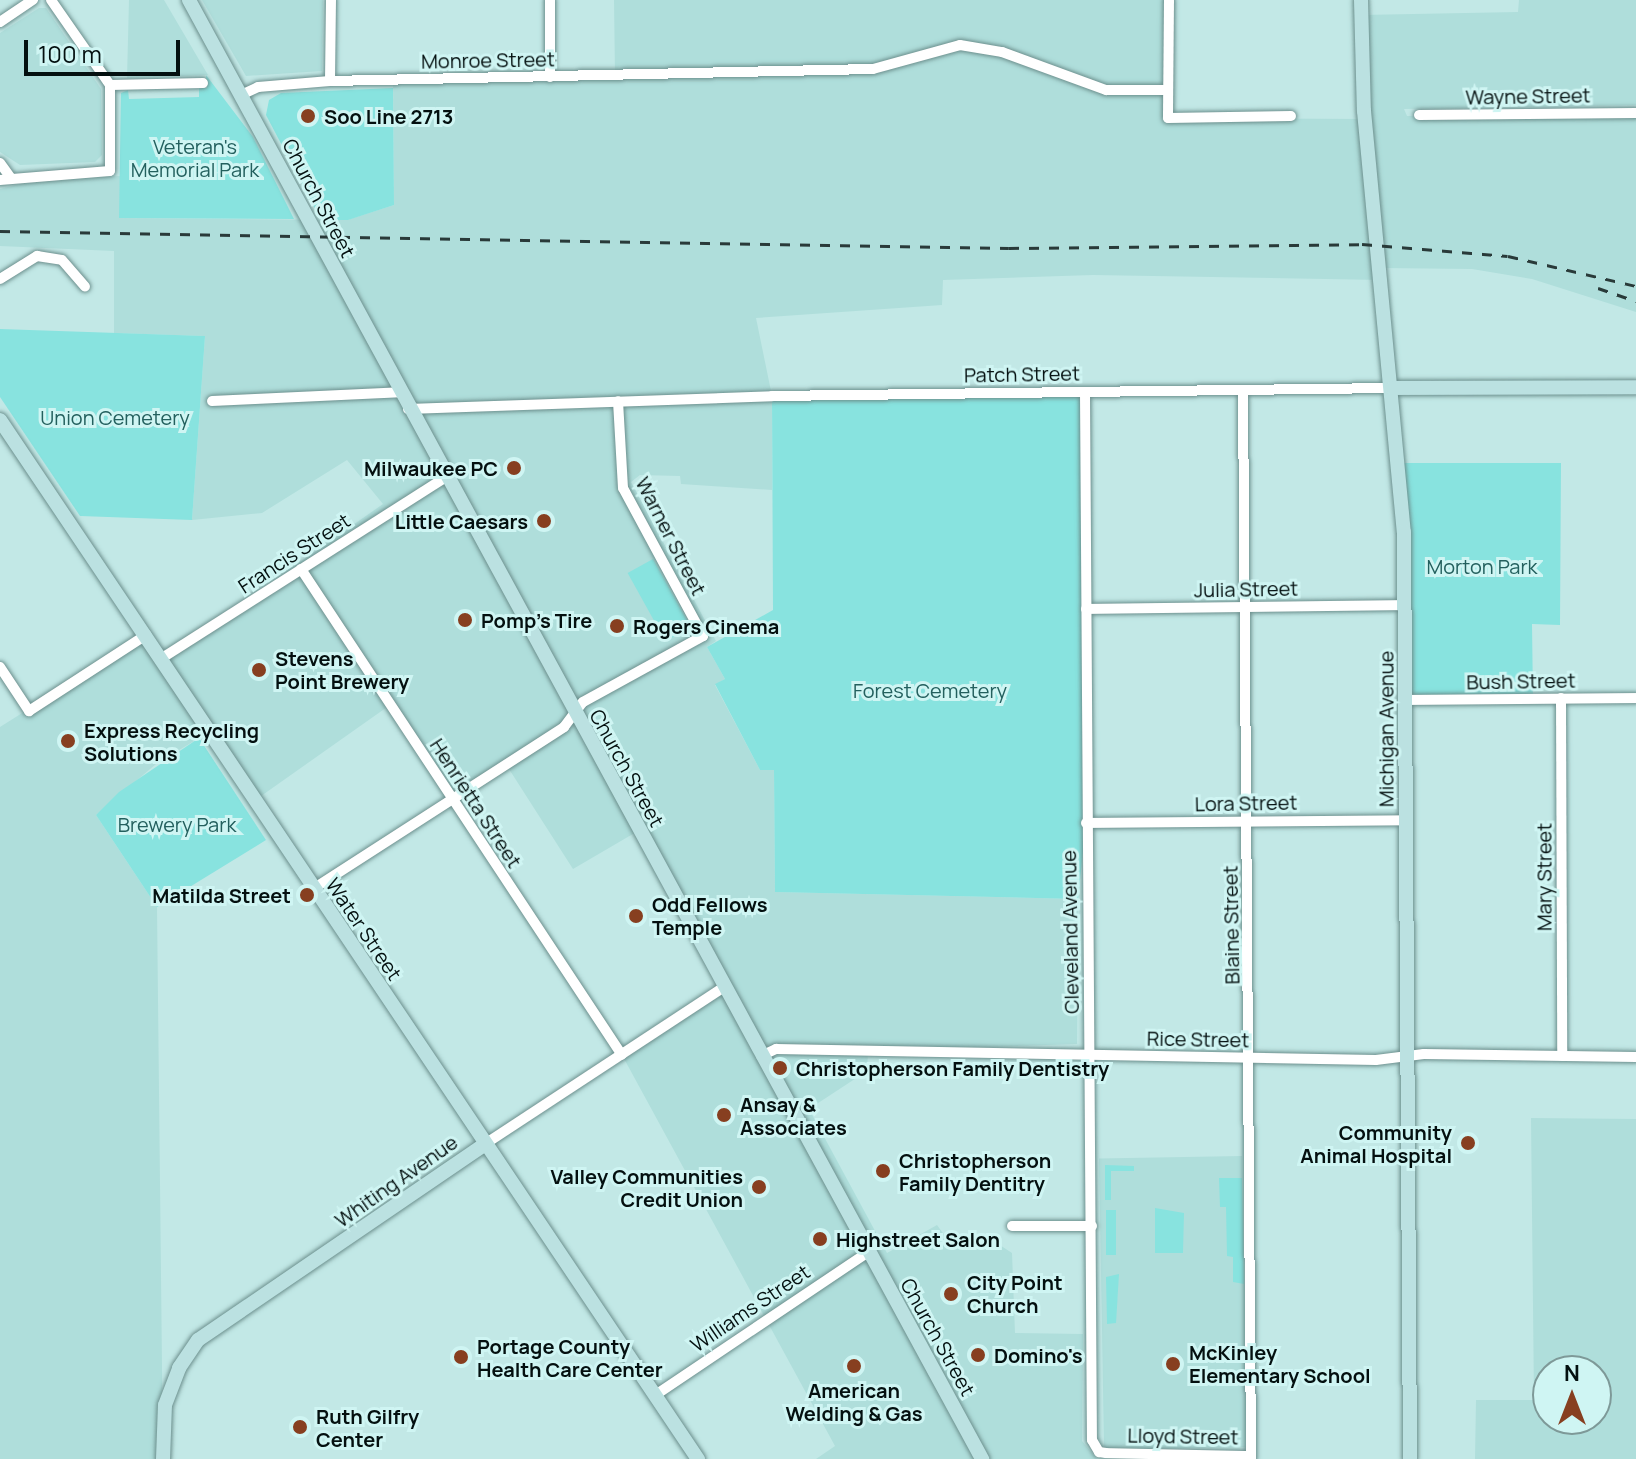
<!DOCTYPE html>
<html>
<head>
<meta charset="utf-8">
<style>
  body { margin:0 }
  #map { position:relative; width:1636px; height:1459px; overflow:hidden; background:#c2e8e6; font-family:Manrope,sans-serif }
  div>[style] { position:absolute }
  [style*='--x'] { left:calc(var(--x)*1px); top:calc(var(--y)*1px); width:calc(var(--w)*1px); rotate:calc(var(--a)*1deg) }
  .built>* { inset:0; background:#afdedb; transform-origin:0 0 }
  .green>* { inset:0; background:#88e3df; transform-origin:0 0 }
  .roads { filter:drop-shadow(0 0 2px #6c8f8d) drop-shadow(0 0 2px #6c8f8d) }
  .street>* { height:10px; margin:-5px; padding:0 5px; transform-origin:5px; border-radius:5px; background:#fff }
  .secondary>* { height:14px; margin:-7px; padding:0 7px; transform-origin:7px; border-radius:7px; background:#bbe1e1 }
  .rail>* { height:3px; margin-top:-1.5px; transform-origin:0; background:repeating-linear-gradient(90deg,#293a39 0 10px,transparent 0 20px) }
  .dots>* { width:22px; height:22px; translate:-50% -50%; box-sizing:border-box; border:4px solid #cff5f3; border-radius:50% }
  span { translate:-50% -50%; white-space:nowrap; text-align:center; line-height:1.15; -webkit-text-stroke:6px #cff5f3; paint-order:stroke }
  .street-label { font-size:20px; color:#041010 }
  .poi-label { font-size:20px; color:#041010; font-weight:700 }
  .left { translate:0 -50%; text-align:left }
  .right { translate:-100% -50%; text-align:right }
  .park-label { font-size:20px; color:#23605e }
  .north { position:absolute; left:1532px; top:1355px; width:80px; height:80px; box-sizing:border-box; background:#cff5f3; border:2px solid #7e9998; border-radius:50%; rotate:0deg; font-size:22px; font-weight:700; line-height:32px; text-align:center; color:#041010 }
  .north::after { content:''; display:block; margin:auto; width:28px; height:36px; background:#873f20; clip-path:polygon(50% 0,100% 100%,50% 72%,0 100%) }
  .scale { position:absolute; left:24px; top:40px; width:156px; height:36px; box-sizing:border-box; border:4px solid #041010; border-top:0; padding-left:10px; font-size:24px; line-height:28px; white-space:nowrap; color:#041010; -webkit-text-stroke:6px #cff5f3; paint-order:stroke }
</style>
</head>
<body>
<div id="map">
  <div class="built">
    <div style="clip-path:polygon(129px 0,164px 0,208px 75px,127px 78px)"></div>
    <div style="clip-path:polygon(202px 0,323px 0,322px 71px,246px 76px)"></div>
    <div style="clip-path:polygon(614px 0,1169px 0,1169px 118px,1364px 119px,1361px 15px,1518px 12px,1519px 0,1636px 0,1636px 105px,1404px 109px,1407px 116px,1636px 113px,1636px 312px,1532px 279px,1472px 269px,1381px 268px,1381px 280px,1093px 275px,943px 280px,942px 305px,756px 318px,772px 396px,772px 490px,681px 484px,680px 476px,640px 475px,631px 482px,716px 641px,707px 647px,725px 679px,715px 685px,760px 770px,774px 770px,775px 892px,1078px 899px,1077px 1044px,868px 1051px,867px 1071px,809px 1109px,887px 1253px,937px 1225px,950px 1243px,989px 1238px,1012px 1253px,1015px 1333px,1083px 1334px,1082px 1441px,1097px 1459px,816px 1459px,835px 1446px,622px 1055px,724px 987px,638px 831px,573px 869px,507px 766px,452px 800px,390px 705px,254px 801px,209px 732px,156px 764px,96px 815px,157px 907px,163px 1459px,0 1459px,0 727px,146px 635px,162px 658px,383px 504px,347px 460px,262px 513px,192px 520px,205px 336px,114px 333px,114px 251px,0 246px,0 189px,36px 180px,120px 176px,120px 218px,347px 220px,394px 205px,393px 79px,615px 75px)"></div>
    <div style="clip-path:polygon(39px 8px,46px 8px,101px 89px,102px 155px,95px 162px,20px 165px,0 152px,0 33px)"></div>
    <div style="clip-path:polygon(evenodd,1531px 1118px,1636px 1119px,1636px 1459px,1475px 1459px,1476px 1400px,1534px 1400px,1531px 1118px,1548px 1371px,1596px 1371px,1596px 1419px,1548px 1419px,1548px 1371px)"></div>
    <div style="left:1242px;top:1156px;width:291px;height:143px;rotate:89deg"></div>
  </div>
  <div class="green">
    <div style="clip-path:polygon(206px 75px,253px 137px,294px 219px,119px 218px,121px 93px,128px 90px,129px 99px,199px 97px,199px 88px,207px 88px)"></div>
    <div style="clip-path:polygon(393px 88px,394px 205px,348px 220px,321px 220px,266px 115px,269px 100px,281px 93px)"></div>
    <div style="clip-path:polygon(0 329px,205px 336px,192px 520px,80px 516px,0 397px)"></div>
    <div style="clip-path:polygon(1085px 393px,1086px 823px,1078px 899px,775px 892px,774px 770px,760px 770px,715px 684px,725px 679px,707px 647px,773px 610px,772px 396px)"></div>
    <div style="clip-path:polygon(1400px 463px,1561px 463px,1560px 625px,1532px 624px,1533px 699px,1406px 700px)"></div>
    <div style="left:653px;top:559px;width:78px;height:29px;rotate:61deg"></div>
    <div style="clip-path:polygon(199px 738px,266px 840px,157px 907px,96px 815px,119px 792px)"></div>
    <div style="clip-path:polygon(1105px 1165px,1134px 1166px,1134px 1171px,1111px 1171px,1111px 1200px,1105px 1200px)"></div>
    <div style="clip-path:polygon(1219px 1178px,1242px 1178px,1244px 1284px,1233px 1282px,1233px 1257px,1227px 1256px,1226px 1207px,1220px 1207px)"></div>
    <div style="clip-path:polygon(1155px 1208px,1184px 1213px,1183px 1253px,1155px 1253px)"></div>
    <div style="left:1106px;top:1210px;width:10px;height:45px"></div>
    <div style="clip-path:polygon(1119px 1274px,1116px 1323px,1107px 1324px,1106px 1277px)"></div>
  </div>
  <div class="roads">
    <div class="street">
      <div style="--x:51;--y:0;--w:103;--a:55.2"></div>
      <div style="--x:1169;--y:0;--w:118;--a:90.5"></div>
      <div style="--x:1168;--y:118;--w:123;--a:-0.9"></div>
      <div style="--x:0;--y:22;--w:40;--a:-34"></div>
      <div style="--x:550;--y:77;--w:77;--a:-90"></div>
      <div style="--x:330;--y:81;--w:81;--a:-89.3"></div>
      <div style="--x:110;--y:85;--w:93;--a:-1.2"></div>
      <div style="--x:241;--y:95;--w:19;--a:-25"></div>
      <div style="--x:258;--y:87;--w:72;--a:-4.8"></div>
      <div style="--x:330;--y:81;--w:543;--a:-1.27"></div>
      <div style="--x:873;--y:69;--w:90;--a:-15.4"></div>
      <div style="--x:960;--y:45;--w:43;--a:9.5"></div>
      <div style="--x:1002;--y:52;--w:111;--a:20.1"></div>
      <div style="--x:1106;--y:90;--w:62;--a:0"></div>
      <div style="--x:1419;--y:115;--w:217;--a:-0.5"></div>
      <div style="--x:0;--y:163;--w:19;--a:54"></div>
      <div style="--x:0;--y:180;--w:110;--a:-4.7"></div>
      <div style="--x:110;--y:171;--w:86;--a:-90"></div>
      <div style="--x:0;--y:279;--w:44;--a:-31.9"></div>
      <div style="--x:37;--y:256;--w:25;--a:9"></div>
      <div style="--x:62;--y:260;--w:35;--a:49"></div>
      <div style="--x:1243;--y:391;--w:1068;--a:89.57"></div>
      <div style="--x:1085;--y:393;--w:1047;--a:89.62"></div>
      <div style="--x:1092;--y:1440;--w:14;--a:60"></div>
      <div style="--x:1099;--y:1452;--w:7;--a:8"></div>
      <div style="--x:1106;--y:1453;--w:145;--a:1.2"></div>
      <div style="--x:212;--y:401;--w:188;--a:-2.7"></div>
      <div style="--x:408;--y:409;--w:364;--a:-2"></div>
      <div style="--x:772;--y:396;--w:621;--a:-0.74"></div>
      <div style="--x:301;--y:569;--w:582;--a:56.56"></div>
      <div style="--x:1086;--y:609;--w:320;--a:-0.7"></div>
      <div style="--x:162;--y:658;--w:335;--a:-32.5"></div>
      <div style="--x:0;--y:667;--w:53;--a:56.6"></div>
      <div style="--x:29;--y:711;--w:140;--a:-33"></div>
      <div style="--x:1561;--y:698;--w:358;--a:89.8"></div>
      <div style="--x:1406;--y:700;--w:230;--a:-0.5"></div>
      <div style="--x:1086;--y:823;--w:320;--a:-0.5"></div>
      <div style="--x:313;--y:889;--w:299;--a:-32.8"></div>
      <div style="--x:564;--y:727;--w:31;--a:-53"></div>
      <div style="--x:583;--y:702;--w:137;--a:-28.8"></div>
      <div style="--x:703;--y:636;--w:168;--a:-118.4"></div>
      <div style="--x:623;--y:488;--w:87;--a:-93.3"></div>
      <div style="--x:761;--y:1056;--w:17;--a:-25"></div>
      <div style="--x:776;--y:1049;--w:600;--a:1.05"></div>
      <div style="--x:1376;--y:1060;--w:48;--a:-7.1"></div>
      <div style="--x:1424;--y:1054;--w:212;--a:0.8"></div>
      <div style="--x:485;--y:1144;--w:286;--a:-33.3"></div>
      <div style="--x:1012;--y:1226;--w:80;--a:0"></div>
      <div style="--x:654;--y:1396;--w:258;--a:-33.9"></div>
    </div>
    <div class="secondary">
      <div style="--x:189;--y:0;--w:1661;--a:61.47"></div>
      <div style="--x:1361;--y:0;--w:111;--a:88.5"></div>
      <div style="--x:1364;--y:111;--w:423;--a:84.6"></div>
      <div style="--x:1404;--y:532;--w:927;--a:89.63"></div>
      <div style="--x:1393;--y:388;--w:243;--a:-0.2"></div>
      <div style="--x:0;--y:420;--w:1252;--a:56.11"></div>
      <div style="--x:163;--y:1459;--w:54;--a:-87.9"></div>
      <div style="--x:165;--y:1405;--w:40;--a:-69"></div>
      <div style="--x:179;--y:1368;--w:34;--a:-56"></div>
      <div style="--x:198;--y:1340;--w:348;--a:-34.3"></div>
    </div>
  </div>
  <div class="rail">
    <div style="--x:0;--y:231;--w:1009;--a:0.97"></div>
    <div style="--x:1009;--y:248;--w:353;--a:-0.6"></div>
    <div style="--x:1362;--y:244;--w:146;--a:4.7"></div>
    <div style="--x:1508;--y:256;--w:131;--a:13.2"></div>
    <div style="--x:1598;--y:288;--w:40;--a:18.9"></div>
  </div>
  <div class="dots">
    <div style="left:308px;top:116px;background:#873f20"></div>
    <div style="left:514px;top:468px;background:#873f20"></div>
    <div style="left:544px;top:521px;background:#873f20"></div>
    <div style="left:465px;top:620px;background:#873f20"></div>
    <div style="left:617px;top:626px;background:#873f20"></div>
    <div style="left:259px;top:670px;background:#873f20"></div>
    <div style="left:68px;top:741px;background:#873f20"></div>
    <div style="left:307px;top:895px;background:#873f20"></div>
    <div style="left:636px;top:916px;background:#873f20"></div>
    <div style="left:780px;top:1068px;background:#873f20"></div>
    <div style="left:724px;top:1115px;background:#873f20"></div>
    <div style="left:1468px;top:1143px;background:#873f20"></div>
    <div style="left:883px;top:1171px;background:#873f20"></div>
    <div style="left:759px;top:1187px;background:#873f20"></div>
    <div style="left:820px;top:1239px;background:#873f20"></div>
    <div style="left:951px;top:1294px;background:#873f20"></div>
    <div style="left:978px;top:1355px;background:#873f20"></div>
    <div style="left:461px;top:1357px;background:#873f20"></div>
    <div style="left:1173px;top:1364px;background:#873f20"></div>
    <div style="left:854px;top:1366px;background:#873f20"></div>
    <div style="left:300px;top:1427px;background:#873f20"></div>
  </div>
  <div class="street-label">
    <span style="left:488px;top:60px;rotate:-1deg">Monroe Street</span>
    <span style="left:1528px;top:96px;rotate:-1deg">Wayne Street</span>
    <span style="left:319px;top:198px;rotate:62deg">Church Street</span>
    <span style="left:1022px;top:374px;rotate:-1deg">Patch Street</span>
    <span style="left:671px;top:536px;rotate:63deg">Warner Street</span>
    <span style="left:294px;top:553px;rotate:-33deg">Francis Street</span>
    <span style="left:1246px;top:589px;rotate:-1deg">Julia Street</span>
    <span style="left:1521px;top:681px;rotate:-1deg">Bush Street</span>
    <span style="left:1386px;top:729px;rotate:-90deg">Michigan Avenue</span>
    <span style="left:627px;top:768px;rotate:61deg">Church Street</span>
    <span style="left:476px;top:803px;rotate:57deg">Henrietta Street</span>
    <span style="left:1246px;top:803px;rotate:-1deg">Lora Street</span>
    <span style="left:1544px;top:877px;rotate:-90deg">Mary Street</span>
    <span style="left:1231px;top:925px;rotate:-91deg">Blaine Street</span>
    <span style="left:364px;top:929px;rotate:56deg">Water Street</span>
    <span style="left:1070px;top:932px;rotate:-91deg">Cleveland Avenue</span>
    <span style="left:1198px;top:1039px;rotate:1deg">Rice Street</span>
    <span style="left:396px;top:1181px;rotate:-35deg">Whiting Avenue</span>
    <span style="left:750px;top:1308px;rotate:-34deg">Williams Street</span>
    <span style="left:938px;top:1337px;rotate:61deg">Church Street</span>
    <span style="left:1183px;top:1436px;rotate:1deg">Lloyd Street</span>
  </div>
  <div class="poi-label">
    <span class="left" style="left:324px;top:116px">Soo Line 2713</span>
    <span class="right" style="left:498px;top:468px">Milwaukee PC</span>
    <span class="right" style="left:528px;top:521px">Little Caesars</span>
    <span class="left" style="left:481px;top:620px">Pomp's Tire</span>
    <span class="left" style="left:633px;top:626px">Rogers Cinema</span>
    <span class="left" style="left:275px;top:670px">Stevens<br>Point Brewery</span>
    <span class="left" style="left:84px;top:742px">Express Recycling<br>Solutions</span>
    <span class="right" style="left:291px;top:895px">Matilda Street</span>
    <span class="left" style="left:652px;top:916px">Odd Fellows<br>Temple</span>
    <span class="left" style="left:796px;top:1068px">Christopherson Family Dentistry</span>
    <span class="left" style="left:740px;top:1116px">Ansay &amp;<br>Associates</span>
    <span class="right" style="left:1452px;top:1144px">Community<br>Animal Hospital</span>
    <span class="left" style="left:899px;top:1172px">Christopherson<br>Family Dentitry</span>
    <span class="right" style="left:743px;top:1188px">Valley Communities<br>Credit Union</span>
    <span class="left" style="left:836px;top:1239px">Highstreet Salon</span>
    <span class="left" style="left:967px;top:1294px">City Point<br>Church</span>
    <span class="left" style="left:477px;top:1358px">Portage County<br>Health Care Center</span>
    <span class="left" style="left:1189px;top:1364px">McKinley<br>Elementary School</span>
    <span class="left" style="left:994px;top:1355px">Domino's</span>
    <span style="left:854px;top:1402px">American<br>Welding &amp; Gas</span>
    <span class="left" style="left:316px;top:1428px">Ruth Gilfry<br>Center</span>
  </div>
  <div class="park-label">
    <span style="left:195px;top:158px">Veteran's<br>Memorial Park</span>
    <span style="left:115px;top:417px">Union Cemetery</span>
    <span style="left:1482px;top:566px">Morton Park</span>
    <span style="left:930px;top:690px">Forest Cemetery</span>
    <span style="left:177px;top:824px">Brewery Park</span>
  </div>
  <div class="north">N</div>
  <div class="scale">100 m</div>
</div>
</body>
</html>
